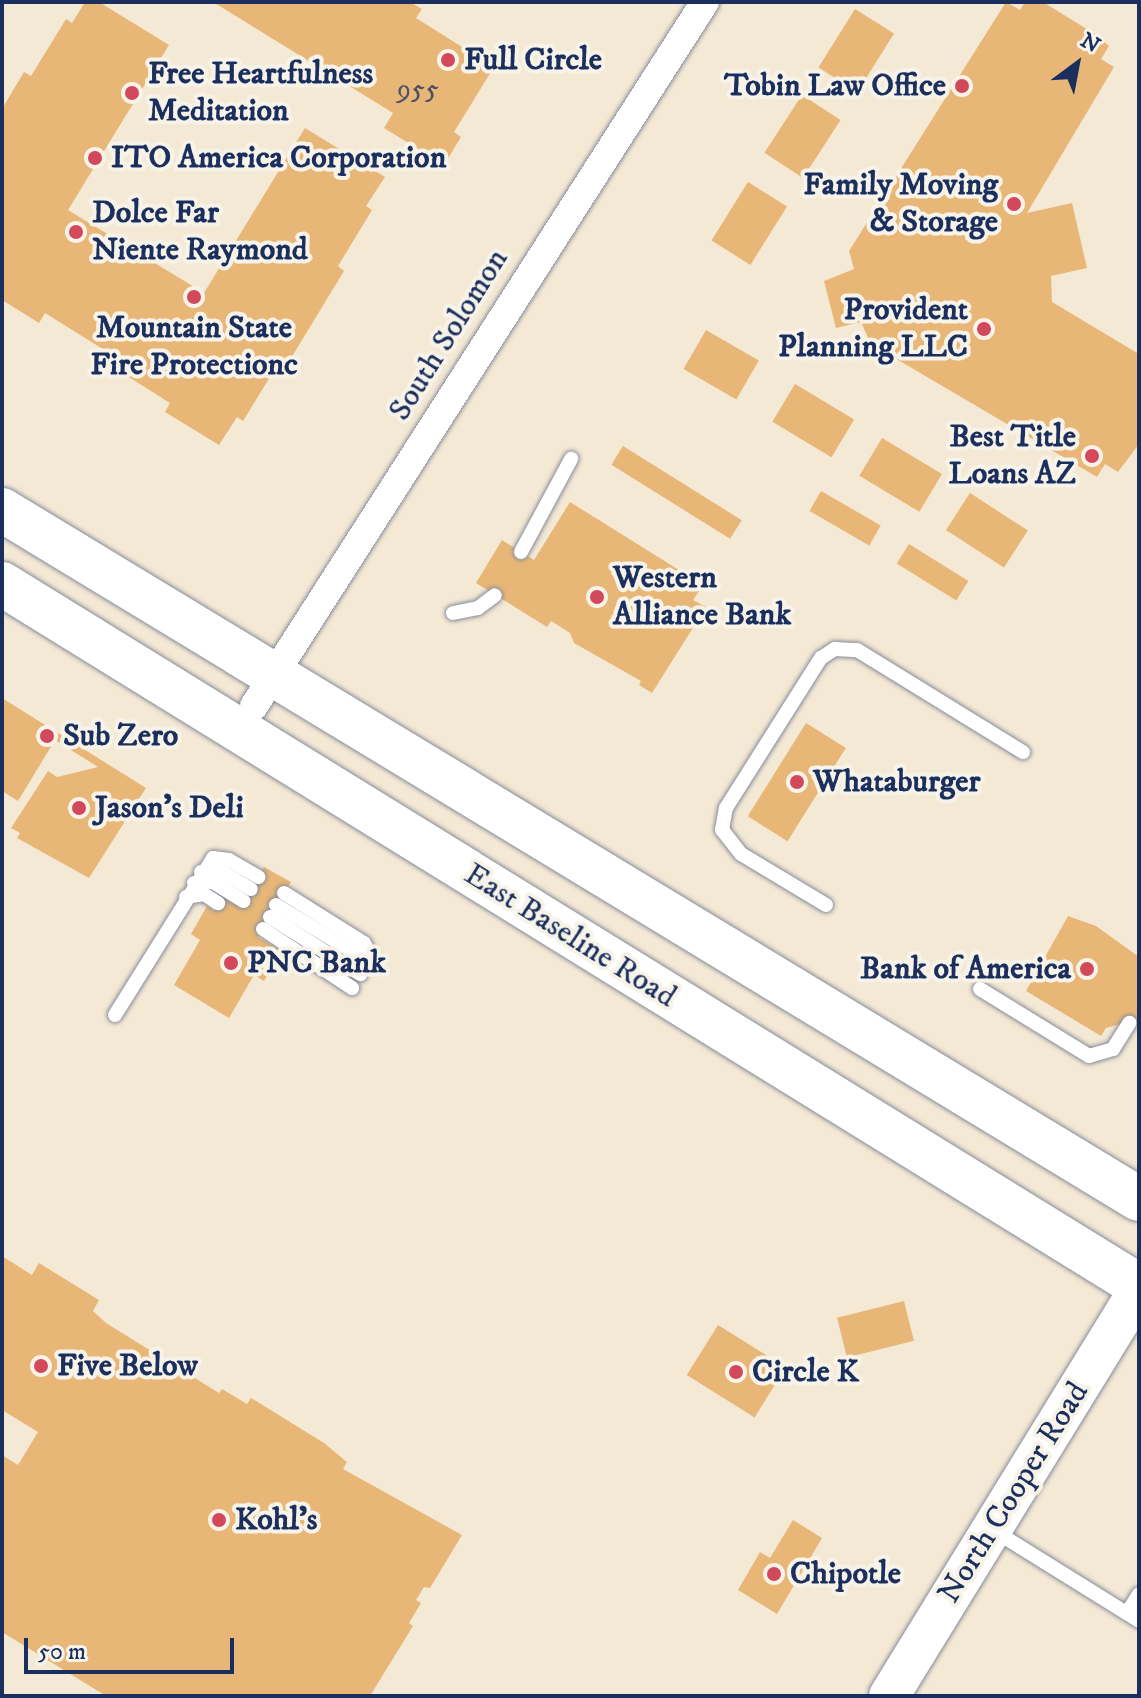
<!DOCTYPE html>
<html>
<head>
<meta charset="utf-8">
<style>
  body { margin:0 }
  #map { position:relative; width:1141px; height:1698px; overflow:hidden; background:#f4e9d5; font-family:"IM FELL DW Pica",serif }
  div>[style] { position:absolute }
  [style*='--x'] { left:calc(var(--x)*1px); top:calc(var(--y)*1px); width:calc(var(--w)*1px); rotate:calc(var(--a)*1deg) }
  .building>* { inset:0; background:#e8b777; transform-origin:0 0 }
  .roads { filter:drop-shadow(0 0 2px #888c9a) drop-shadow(0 0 2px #888c9a) }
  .lane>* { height:14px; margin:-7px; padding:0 7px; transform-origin:7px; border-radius:7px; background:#fff }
  .street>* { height:28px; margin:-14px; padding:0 14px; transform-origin:14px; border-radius:14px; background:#fff }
  .secondary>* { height:40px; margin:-20px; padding:0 20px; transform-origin:20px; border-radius:20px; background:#fff }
  .primary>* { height:44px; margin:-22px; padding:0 22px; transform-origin:22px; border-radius:22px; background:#fff }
  .dots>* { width:22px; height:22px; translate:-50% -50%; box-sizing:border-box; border:4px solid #f7f3e8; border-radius:50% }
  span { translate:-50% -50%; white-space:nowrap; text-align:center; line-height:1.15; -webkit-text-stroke:8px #f7f3e8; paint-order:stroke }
  .number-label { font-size:28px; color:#4e5164 }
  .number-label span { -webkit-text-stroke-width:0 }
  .poi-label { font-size:32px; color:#1b2f5e; font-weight:700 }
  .left { translate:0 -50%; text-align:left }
  .right { translate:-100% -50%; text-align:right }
  .street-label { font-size:32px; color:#1b2f5e }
  .frame { position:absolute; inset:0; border:4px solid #1b2f5e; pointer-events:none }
  .north { position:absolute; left:1037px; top:24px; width:80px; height:80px; -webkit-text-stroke:6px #f7f3e8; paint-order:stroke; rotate:32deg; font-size:22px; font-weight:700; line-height:32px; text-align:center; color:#1b2f5e }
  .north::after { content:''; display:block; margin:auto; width:28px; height:36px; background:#1b2f5e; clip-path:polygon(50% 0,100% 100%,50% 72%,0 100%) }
  .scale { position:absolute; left:24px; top:1638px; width:210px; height:36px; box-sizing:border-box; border:4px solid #1b2f5e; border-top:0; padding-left:10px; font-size:24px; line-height:28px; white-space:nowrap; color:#1b2f5e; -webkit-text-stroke:6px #f7f3e8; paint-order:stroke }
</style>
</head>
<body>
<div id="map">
  <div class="building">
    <div style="clip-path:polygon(85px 2px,99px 2px,169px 45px,68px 210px,204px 293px,305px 128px,385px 177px,366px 206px,372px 210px,338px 266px,344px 271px,285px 368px,278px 364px,243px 421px,237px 417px,219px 445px,165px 412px,170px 403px,116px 369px,122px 361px,45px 313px,39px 323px,2px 300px,2px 109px,24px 72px,31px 76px,66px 19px,72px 23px)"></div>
    <div style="clip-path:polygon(213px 2px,410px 2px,422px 9px,416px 18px,494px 67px,454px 132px,461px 137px,444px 165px,384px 128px,393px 113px)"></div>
    <div style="clip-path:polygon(1006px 2px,1020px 10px,1025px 2px,1043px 2px,1098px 36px,1109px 46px,1101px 59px,1114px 67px,1027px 213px,1072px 203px,1087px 268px,1051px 276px,1052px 302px,1139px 354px,1139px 444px,1118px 472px,1105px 464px,1097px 477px,871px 344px,861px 322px,836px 328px,824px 281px,854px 269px,849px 251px)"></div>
    <div style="left:855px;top:9px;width:46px;height:69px;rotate:32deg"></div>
    <div style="left:802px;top:95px;width:46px;height:69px;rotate:33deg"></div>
    <div style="left:748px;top:182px;width:46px;height:69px;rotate:32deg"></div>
    <div style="left:706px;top:330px;width:61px;height:45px;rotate:30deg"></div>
    <div style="left:795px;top:384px;width:69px;height:44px;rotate:31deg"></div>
    <div style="left:882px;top:438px;width:70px;height:44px;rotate:31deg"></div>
    <div style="left:623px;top:446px;width:140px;height:22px;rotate:32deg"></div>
    <div style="left:821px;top:491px;width:69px;height:23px;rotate:30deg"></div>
    <div style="left:970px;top:493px;width:69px;height:44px;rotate:33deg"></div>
    <div style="clip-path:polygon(570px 502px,703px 585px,693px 600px,706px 607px,652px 693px,639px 685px,641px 681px,574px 643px,570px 633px,551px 621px,547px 627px,476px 583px,502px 540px,534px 560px)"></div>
    <div style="left:909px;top:544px;width:70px;height:23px;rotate:32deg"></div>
    <div style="clip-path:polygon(2px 698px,146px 788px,89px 878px,17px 838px,20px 833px,11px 828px,48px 771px,57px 777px,98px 767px,55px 740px,18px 801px,2px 791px)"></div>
    <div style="left:806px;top:723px;width:47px;height:110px;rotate:32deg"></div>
    <div style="clip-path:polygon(264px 867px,291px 882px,258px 937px,282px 951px,264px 981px,254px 975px,229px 1018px,174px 985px,200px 940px,191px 934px,207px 906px,214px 911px,223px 895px,241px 906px)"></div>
    <div style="clip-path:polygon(1068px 916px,1096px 926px,1139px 957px,1139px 1019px,1106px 1028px,1101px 1036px,1026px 991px)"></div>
    <div style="clip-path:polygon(2px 1256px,32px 1275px,39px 1263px,99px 1300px,93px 1311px,106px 1323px,219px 1393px,222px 1389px,247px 1404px,251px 1398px,324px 1443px,347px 1462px,343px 1469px,462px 1535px,430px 1588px,424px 1587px,416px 1600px,421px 1603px,409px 1623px,413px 1626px,370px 1696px,106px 1696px,2px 1632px,2px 1455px,18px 1465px,38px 1432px,2px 1410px)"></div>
    <div style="left:904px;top:1301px;width:41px;height:69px;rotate:76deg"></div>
    <div style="left:718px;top:1325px;width:80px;height:59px;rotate:32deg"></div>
    <div style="clip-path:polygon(793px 1520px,822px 1538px,777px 1614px,738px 1590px,760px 1552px,770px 1558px)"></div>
  </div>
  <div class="roads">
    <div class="lane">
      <div style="--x:521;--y:552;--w:106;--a:-61.7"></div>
      <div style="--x:453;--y:613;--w:25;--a:-11"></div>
      <div style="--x:478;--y:608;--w:21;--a:-37"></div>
      <div style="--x:201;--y:872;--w:18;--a:-6"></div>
      <div style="--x:219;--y:870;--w:37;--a:31"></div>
      <div style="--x:194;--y:883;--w:19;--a:-3"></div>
      <div style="--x:213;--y:882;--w:36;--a:32"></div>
      <div style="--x:284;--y:893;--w:94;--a:32"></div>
      <div style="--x:364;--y:943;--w:15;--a:62"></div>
      <div style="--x:186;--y:897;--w:18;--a:-9"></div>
      <div style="--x:204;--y:894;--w:17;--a:33"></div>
      <div style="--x:276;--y:905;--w:108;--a:31.3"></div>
      <div style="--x:826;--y:905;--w:99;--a:-149"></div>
      <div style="--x:741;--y:854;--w:31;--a:-128"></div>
      <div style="--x:722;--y:830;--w:22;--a:-80"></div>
      <div style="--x:726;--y:808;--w:178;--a:-57.7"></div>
      <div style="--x:821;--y:658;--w:17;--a:-33"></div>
      <div style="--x:835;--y:649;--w:22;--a:3"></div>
      <div style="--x:857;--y:650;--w:195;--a:31.6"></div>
      <div style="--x:270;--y:917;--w:107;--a:32.3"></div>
      <div style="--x:263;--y:929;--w:107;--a:33.5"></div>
      <div style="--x:980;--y:989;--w:128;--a:31.6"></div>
      <div style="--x:1089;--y:1056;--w:25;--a:-16"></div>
      <div style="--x:1113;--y:1049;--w:31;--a:-58"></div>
      <div style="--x:115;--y:1015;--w:185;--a:-58"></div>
      <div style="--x:213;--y:858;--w:16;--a:7"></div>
      <div style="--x:229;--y:860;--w:34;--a:30"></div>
      <div style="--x:993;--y:1530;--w:172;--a:31.9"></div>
      <div style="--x:1127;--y:1613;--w:22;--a:-58"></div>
    </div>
    <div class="street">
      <div style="--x:254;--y:706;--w:836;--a:-57.36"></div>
    </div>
    <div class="secondary">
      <div style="--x:889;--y:1696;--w:477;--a:-58.4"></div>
    </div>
    <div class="primary">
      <div style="--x:2;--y:510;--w:1329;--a:31.22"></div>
      <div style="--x:2;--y:584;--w:1336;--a:31.69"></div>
    </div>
  </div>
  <div class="dots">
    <div style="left:448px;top:60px;background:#d1495b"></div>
    <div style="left:962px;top:86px;background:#d1495b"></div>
    <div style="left:132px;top:93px;background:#d1495b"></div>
    <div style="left:95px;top:158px;background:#d1495b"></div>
    <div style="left:1014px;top:204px;background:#d1495b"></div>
    <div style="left:76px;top:232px;background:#d1495b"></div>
    <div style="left:194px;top:297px;background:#d1495b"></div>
    <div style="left:984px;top:329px;background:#d1495b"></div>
    <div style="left:1092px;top:456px;background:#d1495b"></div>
    <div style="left:597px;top:597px;background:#d1495b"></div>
    <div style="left:47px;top:736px;background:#d1495b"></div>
    <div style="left:797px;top:782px;background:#d1495b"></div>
    <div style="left:79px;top:808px;background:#d1495b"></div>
    <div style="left:231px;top:963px;background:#d1495b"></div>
    <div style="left:1087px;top:969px;background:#d1495b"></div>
    <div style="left:41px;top:1366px;background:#d1495b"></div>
    <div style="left:736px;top:1372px;background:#d1495b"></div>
    <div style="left:219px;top:1520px;background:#d1495b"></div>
    <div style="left:774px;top:1574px;background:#d1495b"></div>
  </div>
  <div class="number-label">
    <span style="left:418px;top:90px">955</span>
  </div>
  <div class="poi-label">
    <span class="left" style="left:464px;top:60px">Full Circle</span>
    <span class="left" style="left:148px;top:93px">Free Heartfulness<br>Meditation</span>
    <span class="right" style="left:946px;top:86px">Tobin Law Office</span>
    <span class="left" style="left:111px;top:158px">ITO America Corporation</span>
    <span class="right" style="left:998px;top:204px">Family Moving<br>&amp; Storage</span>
    <span class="left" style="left:92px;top:232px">Dolce Far<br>Niente Raymond</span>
    <span class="right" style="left:968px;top:329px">Provident<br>Planning LLC</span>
    <span style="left:194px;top:347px">Mountain State<br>Fire Protectionc</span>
    <span class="right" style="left:1076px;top:456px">Best Title<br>Loans AZ</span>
    <span class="left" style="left:613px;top:597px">Western<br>Alliance Bank</span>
    <span class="left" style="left:63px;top:736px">Sub Zero</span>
    <span class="left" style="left:813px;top:782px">Whataburger</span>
    <span class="left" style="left:95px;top:808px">Jason's Deli</span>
    <span class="left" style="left:247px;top:963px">PNC Bank</span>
    <span class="right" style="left:1071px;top:969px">Bank of America</span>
    <span class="left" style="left:57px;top:1366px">Five Below</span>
    <span class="left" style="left:752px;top:1372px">Circle K</span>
    <span class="left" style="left:235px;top:1520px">Kohl's</span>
    <span class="left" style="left:790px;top:1574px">Chipotle</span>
  </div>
  <div class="street-label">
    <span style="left:449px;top:335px;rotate:-58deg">South Solomon</span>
    <span style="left:570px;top:936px;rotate:32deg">East Baseline Road</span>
    <span style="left:1014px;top:1493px;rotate:-58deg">North Cooper Road</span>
  </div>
  <div class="frame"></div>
  <div class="north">N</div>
  <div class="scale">50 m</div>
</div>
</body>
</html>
